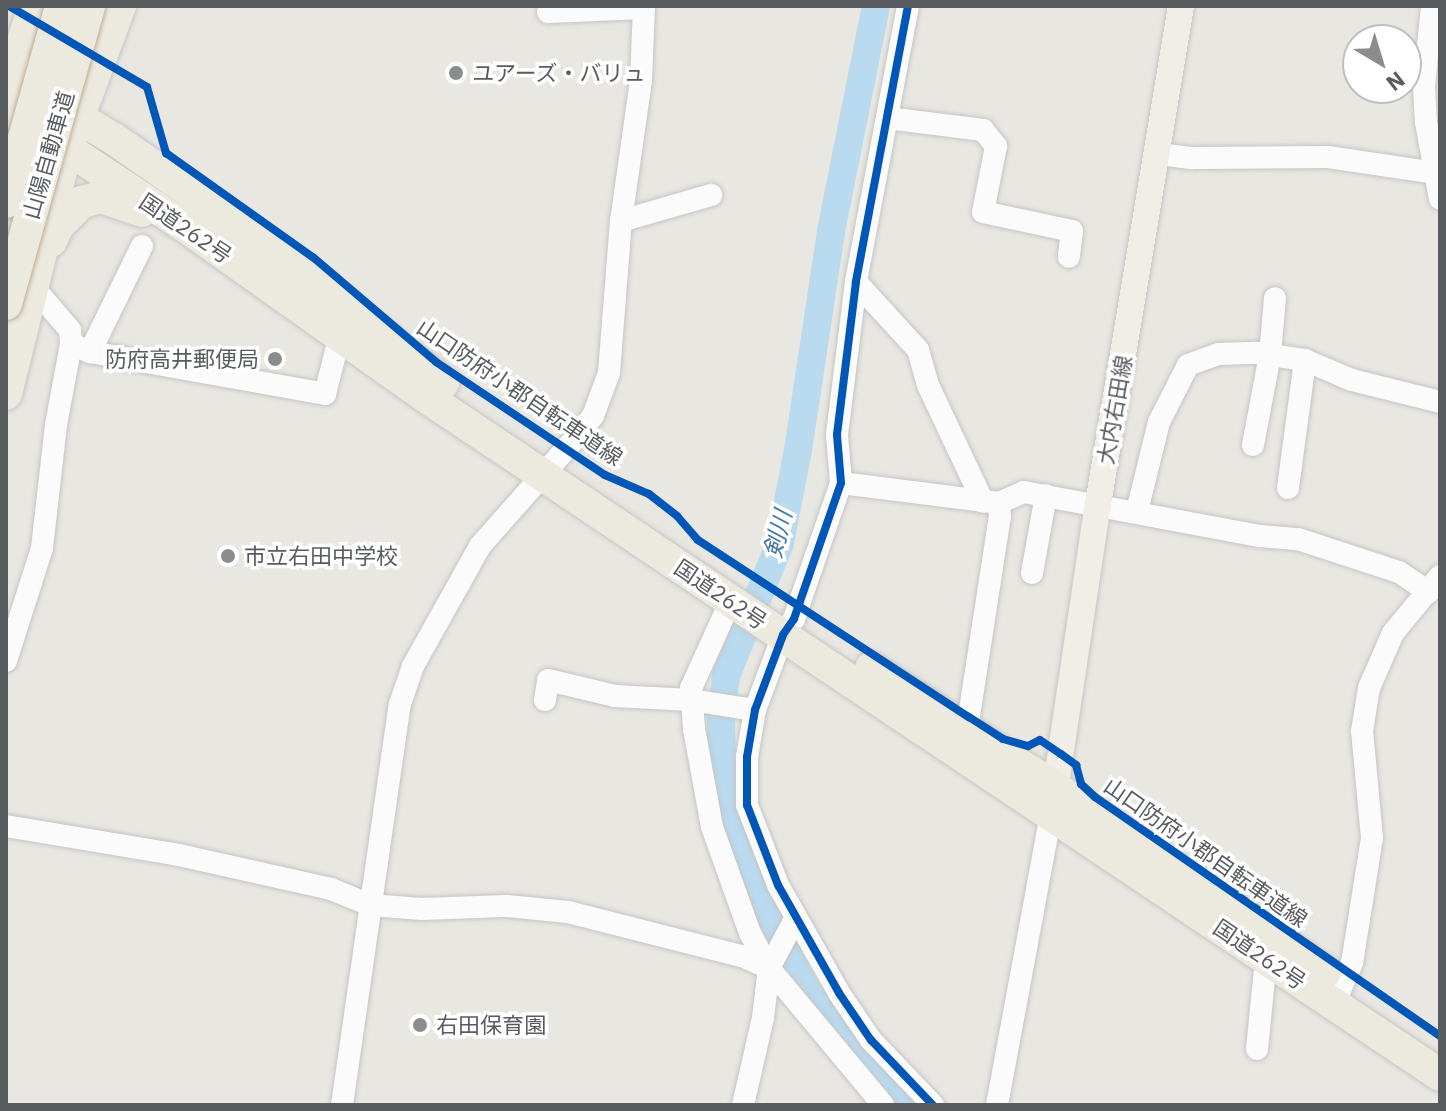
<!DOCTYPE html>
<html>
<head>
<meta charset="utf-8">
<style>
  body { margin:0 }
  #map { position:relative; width:1446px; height:1111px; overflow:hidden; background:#e8e7e2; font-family:"IBM Plex Sans","Noto Sans JP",sans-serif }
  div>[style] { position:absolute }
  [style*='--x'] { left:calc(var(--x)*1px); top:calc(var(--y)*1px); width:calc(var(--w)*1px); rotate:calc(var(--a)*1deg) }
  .river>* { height:28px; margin:-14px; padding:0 14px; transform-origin:14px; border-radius:14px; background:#badaef }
  .roads { filter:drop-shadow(0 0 2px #c5c5c4) drop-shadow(0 0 2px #c5c5c4) }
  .minor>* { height:22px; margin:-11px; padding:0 11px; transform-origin:11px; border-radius:11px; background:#fcfbfb }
  .major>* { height:26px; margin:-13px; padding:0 13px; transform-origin:13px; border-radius:13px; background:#f0eee6 }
  .highway>* { height:32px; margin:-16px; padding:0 16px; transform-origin:16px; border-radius:16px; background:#ece9df }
  .bridges { filter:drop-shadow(0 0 2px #bbae94) drop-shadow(0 0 2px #bbae94) }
  .highway-bridge>* { height:32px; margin:-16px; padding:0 16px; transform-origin:16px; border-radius:16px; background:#ece9df }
  .cycleway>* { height:8px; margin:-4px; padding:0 4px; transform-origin:4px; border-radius:4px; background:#0057b8 }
  .dots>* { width:22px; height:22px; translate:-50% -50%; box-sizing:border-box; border:4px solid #fff; border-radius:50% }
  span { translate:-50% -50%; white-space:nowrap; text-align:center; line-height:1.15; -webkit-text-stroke:7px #fff; paint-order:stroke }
  .poi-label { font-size:22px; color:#595c5f }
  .left { translate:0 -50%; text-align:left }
  .right { translate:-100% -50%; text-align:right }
  .street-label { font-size:22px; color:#595c5f }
  .water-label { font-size:24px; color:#4676a4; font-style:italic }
  .frame { position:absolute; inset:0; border:8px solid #595c5f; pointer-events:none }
  .north { position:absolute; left:1342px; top:24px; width:80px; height:80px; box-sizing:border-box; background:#fff; border:2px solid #bdbebf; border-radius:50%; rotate:142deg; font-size:22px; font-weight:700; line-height:32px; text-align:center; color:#595c5f }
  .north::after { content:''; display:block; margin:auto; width:28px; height:36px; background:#8b8d8d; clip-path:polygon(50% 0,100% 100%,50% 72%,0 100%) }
</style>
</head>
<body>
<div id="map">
  <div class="river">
    <div style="--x:876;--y:6;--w:230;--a:101.3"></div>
    <div style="--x:831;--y:232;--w:220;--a:98.6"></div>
    <div style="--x:798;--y:450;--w:95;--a:101"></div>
    <div style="--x:780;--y:543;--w:144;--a:112.1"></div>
    <div style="--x:726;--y:676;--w:44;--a:96.5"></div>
    <div style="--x:721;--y:720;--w:67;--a:89.1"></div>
    <div style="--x:722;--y:787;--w:120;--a:71.6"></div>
    <div style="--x:760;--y:901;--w:100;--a:62.7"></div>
    <div style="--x:806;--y:990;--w:150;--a:50.1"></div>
  </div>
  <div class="roads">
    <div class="minor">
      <div style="--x:908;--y:6;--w:281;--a:100.7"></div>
      <div style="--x:856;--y:282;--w:154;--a:97.1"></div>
      <div style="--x:837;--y:435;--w:48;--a:85.2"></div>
      <div style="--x:841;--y:483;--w:144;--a:109.1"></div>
      <div style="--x:794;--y:619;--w:19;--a:125"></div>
      <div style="--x:783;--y:635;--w:80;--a:110.5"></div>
      <div style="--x:755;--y:710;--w:48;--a:99.7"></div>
      <div style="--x:747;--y:757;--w:48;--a:90"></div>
      <div style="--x:747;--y:805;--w:86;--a:68.8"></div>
      <div style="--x:778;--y:885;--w:124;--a:60.5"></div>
      <div style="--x:839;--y:993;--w:57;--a:55.8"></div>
      <div style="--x:871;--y:1040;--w:90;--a:46.4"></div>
      <div style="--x:1432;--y:6;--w:80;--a:95.7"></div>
      <div style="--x:1424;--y:86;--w:36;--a:87"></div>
      <div style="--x:1426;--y:122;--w:78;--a:79.7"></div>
      <div style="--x:548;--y:12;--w:96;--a:-2.4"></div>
      <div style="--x:887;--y:118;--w:97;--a:7.1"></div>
      <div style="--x:983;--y:130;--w:21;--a:51"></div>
      <div style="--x:996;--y:146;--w:67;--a:101.1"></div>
      <div style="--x:983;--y:212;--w:91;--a:12.1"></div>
      <div style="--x:1072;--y:231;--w:26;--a:97"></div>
      <div style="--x:1158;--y:154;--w:35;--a:7"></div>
      <div style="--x:1193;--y:158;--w:135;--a:-0.4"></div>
      <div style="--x:1328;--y:157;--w:108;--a:8.5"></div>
      <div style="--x:621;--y:221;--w:94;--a:-16.1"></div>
      <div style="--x:856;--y:282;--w:92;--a:47.6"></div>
      <div style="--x:918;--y:350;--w:36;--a:74"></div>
      <div style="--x:928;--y:385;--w:129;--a:64.8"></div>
      <div style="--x:71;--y:344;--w:21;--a:23"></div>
      <div style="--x:90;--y:352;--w:239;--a:10.1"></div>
      <div style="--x:325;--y:394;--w:61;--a:-75.7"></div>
      <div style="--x:90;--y:352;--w:118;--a:-63.9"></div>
      <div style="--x:1253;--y:445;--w:92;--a:-79.3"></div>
      <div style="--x:1270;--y:355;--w:57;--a:-85"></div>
      <div style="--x:841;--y:483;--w:159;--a:7.2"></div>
      <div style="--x:999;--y:503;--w:27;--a:-24"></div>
      <div style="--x:1024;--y:492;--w:240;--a:10.6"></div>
      <div style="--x:1260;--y:536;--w:38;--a:5"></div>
      <div style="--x:1298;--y:539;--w:106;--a:18.1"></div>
      <div style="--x:1399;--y:572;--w:36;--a:34"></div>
      <div style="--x:1288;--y:488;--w:129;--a:-82.4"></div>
      <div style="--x:1137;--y:511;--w:92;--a:-76.1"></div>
      <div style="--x:1159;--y:422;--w:64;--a:-63"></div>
      <div style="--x:1188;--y:365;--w:33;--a:-20"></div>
      <div style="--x:1219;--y:354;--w:37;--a:-2"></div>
      <div style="--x:1256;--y:353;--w:49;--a:8.1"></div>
      <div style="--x:1305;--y:360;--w:51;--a:23.1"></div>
      <div style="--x:1352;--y:380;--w:91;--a:14"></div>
      <div style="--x:1032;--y:573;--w:79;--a:-79.8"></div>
      <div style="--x:731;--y:600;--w:97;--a:114.4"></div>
      <div style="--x:691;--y:688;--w:41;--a:85.8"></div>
      <div style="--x:694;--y:729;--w:100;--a:79.6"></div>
      <div style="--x:712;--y:827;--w:113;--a:70.3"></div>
      <div style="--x:750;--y:933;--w:40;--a:62"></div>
      <div style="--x:769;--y:968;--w:178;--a:50.2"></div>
      <div style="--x:6;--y:661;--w:119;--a:-72.3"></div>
      <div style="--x:42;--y:548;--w:124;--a:-83.5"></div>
      <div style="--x:56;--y:425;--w:82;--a:-79.5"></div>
      <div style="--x:71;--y:344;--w:14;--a:-94"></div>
      <div style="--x:70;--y:330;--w:57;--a:-130.7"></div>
      <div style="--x:545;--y:700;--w:20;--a:-81"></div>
      <div style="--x:548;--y:680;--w:69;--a:13.4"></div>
      <div style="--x:615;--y:696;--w:76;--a:3"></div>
      <div style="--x:691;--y:700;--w:65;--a:8.9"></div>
      <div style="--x:967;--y:729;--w:215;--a:-81.2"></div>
      <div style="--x:1000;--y:517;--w:14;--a:-94"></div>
      <div style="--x:6;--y:826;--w:175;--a:9.5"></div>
      <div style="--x:179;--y:855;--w:156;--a:12.6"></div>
      <div style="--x:331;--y:889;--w:42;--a:22.3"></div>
      <div style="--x:370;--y:905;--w:52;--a:4.4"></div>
      <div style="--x:422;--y:909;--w:85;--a:-2"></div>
      <div style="--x:507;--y:906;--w:61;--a:5.6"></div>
      <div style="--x:568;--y:912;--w:182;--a:14.3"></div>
      <div style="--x:744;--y:957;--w:27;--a:24"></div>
      <div style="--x:1334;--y:1004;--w:45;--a:-66.3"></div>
      <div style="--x:1352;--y:963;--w:127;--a:-80.9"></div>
      <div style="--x:1372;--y:838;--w:107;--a:-95.3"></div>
      <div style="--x:1362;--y:731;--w:44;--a:-80.8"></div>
      <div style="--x:1369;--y:688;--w:60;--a:-66.4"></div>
      <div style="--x:1393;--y:633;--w:74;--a:-50.5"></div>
      <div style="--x:1257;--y:1049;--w:90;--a:-84.3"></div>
      <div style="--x:342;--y:1105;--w:405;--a:-81.8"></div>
      <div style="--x:400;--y:704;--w:40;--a:-71.1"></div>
      <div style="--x:413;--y:666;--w:137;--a:-60.8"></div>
      <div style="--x:480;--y:546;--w:151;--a:-48.5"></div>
      <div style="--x:580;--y:433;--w:21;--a:-53"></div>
      <div style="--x:593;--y:416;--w:46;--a:-69.6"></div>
      <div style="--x:609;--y:373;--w:152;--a:-85.5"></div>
      <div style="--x:621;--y:221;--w:141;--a:-81.9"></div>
      <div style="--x:641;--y:81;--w:75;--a:-87.7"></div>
      <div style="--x:743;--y:1105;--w:89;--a:-77.1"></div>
      <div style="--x:763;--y:1018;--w:50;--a:-83.2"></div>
      <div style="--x:769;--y:968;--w:55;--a:-62"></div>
      <div style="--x:997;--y:1105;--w:296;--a:-79.5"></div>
    </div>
    <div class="major">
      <div style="--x:1053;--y:804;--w:303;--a:-81.5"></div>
      <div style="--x:1098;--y:504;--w:505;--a:-80.54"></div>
    </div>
    <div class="highway">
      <div style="--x:12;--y:78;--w:119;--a:30.9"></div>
      <div style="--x:114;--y:139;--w:151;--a:34.7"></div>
      <div style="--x:238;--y:225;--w:259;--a:37.6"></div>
      <div style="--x:6;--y:95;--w:93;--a:-72.5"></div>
      <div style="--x:6;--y:108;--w:216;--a:33.5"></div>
      <div style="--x:186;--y:227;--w:298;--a:35.3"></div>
      <div style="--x:429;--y:399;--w:1216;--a:33.77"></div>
      <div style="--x:51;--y:241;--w:17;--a:-65"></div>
      <div style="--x:58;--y:226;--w:34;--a:-45"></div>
      <div style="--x:82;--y:202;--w:20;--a:-15"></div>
      <div style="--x:101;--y:197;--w:43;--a:18.9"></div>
      <div style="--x:6;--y:394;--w:253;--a:-76.1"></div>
      <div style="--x:67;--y:148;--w:152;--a:-69.5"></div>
      <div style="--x:871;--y:668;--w:221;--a:33"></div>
      <div style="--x:1056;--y:788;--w:326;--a:34.4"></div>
    </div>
  </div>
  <div class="bridges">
    <div class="highway-bridge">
      <div style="--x:6;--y:202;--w:204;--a:-74.3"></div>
      <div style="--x:6;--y:304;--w:309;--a:-74.4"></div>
    </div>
  </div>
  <div class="cycleway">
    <div style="--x:9;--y:6;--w:160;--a:30.4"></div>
    <div style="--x:147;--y:87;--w:69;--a:73.9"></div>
    <div style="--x:166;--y:153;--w:181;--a:35.4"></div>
    <div style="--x:314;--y:258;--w:160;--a:40.4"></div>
    <div style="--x:436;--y:362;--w:203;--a:33.8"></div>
    <div style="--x:605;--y:475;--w:48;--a:23.4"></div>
    <div style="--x:649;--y:494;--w:36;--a:38"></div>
    <div style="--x:677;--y:516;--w:32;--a:49"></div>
    <div style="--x:698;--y:540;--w:324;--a:33.2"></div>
    <div style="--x:969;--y:717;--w:40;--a:32.9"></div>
    <div style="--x:1003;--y:739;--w:26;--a:16"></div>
    <div style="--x:1028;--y:746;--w:13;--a:-27"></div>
    <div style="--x:1040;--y:740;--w:25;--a:34"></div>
    <div style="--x:1061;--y:754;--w:19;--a:36"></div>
    <div style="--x:1076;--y:765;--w:20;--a:75"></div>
    <div style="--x:1081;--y:784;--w:19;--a:43"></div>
    <div style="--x:1095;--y:797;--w:420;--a:34.7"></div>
    <div style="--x:908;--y:6;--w:281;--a:100.7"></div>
    <div style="--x:856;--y:282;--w:154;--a:97.1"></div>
    <div style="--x:837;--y:435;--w:48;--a:85.2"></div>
    <div style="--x:841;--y:483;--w:144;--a:109.1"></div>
    <div style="--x:794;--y:619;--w:19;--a:125"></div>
    <div style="--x:783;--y:635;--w:80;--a:110.5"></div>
    <div style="--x:755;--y:710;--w:48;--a:99.7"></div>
    <div style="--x:747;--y:757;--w:48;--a:90"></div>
    <div style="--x:747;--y:805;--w:86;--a:68.8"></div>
    <div style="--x:778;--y:885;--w:124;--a:60.5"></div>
    <div style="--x:839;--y:993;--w:57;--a:55.8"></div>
    <div style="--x:871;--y:1040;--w:90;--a:46.4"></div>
  </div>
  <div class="dots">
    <div style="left:456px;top:73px;background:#8b8d8d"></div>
    <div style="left:275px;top:359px;background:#8b8d8d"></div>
    <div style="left:228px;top:556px;background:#8b8d8d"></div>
    <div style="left:420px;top:1025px;background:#8b8d8d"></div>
  </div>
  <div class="poi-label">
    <span class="left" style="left:472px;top:73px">ユアーズ・バリュ</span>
    <span class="right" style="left:259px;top:359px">防府高井郵便局</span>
    <span class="left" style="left:244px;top:556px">市立右田中学校</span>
    <span class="left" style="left:436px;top:1025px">右田保育園</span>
  </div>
  <div class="street-label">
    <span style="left:48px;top:155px;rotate:-74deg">山陽自動車道</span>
    <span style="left:186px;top:228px;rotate:34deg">国道262号</span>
    <span style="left:520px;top:392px;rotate:34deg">山口防府小郡自転車道線</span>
    <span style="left:1114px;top:410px;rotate:-80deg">大内右田線</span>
    <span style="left:721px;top:594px;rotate:34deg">国道262号</span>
    <span style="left:1206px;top:852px;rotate:35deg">山口防府小郡自転車道線</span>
    <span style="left:1260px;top:954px;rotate:34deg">国道262号</span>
  </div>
  <div class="water-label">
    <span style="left:778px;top:534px;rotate:-76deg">剣川</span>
  </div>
  <div class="frame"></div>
  <div class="north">N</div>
</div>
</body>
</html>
